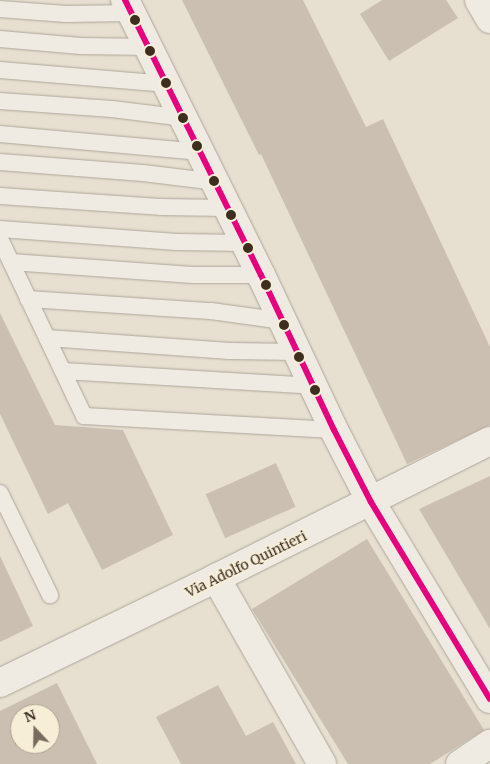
<!DOCTYPE html>
<html>
<head>
<meta charset="utf-8">
<style>
  body { margin:0 }
  #map { position:relative; width:490px; height:764px; overflow:hidden; background:#e7e0d1; font-family:Merriweather,serif }
  div>[style] { position:absolute }
  [style*='--x'] { left:calc(var(--x)*1px); top:calc(var(--y)*1px); width:calc(var(--w)*1px); rotate:calc(var(--a)*1deg) }
  .building>* { inset:0; background:#cbbfb2; transform-origin:0 0 }
  .roads { filter:drop-shadow(0 0 1px #ada599) drop-shadow(0 0 1px #ada599) }
  .lane>* { height:16px; margin:-8px; padding:0 8px; transform-origin:8px; border-radius:8px; background:#efebe3 }
  .street>* { height:28px; margin:-14px; padding:0 14px; transform-origin:14px; border-radius:14px; background:#efebe3 }
  .bus-1>* { height:6px; margin:-3px; padding:0 3px; transform-origin:3px; border-radius:3px; background:#e5007d }
  .dots>* { width:14px; height:14px; translate:-50% -50%; box-sizing:border-box; border:2px solid #f7eed8; border-radius:50% }
  span { translate:-50% -50%; white-space:nowrap; text-align:center; line-height:1.15; -webkit-text-stroke:4px #f7eed8; paint-order:stroke }
  .street-label { font-size:14px; color:#3d2e20 }
  .north { position:absolute; left:10px; top:704px; width:50px; height:50px; box-sizing:border-box; background:#f7eed8; border:1px solid #ada18e; border-radius:50%; rotate:339deg; font-size:14px; font-weight:700; line-height:20px; text-align:center; color:#3d2e20 }
  .north::after { content:''; display:block; margin:auto; width:18px; height:22px; background:#786c5e; clip-path:polygon(50% 0,100% 100%,50% 72%,0 100%) }
</style>
</head>
<body>
<div id="map">
  <div class="building">
    <div style="clip-path:polygon(182px 0,303px 0,366px 127px,383px 119px,490px 347px,490px 425px,407px 464px,261px 154px,259px 155px)"></div>
    <div style="clip-path:polygon(382px 0,446px 0,458px 18px,389px 61px,360px 14px)"></div>
    <div style="clip-path:polygon(0 313px,55px 425px,123px 430px,173px 535px,102px 570px,68px 503px,48px 514px,0 414px)"></div>
    <div style="left:276px;top:463px;width:48px;height:77px;rotate:66deg"></div>
    <div style="clip-path:polygon(490px 476px,490px 629px,419px 509px)"></div>
    <div style="clip-path:polygon(367px 539px,484px 730px,430px 764px,348px 764px,252px 609px)"></div>
    <div style="clip-path:polygon(0 556px,33px 626px,0 642px)"></div>
    <div style="clip-path:polygon(evenodd,57px 683px,97px 764px,0 764px,0 711px,57px 683px,20px 714px,50px 714px,50px 744px,20px 744px,20px 714px)"></div>
    <div style="clip-path:polygon(218px 685px,246px 736px,273px 722px,296px 764px,181px 764px,156px 717px)"></div>
  </div>
  <div class="roads">
    <div class="lane">
      <div style="--x:0;--y:9;--w:66;--a:4.3"></div>
      <div style="--x:66;--y:14;--w:66;--a:-0.9"></div>
      <div style="--x:0;--y:39;--w:81;--a:4.9"></div>
      <div style="--x:81;--y:46;--w:68;--a:0.8"></div>
      <div style="--x:0;--y:70;--w:168;--a:4.8"></div>
      <div style="--x:0;--y:101;--w:112;--a:4.1"></div>
      <div style="--x:112;--y:109;--w:73;--a:7.1"></div>
      <div style="--x:0;--y:134;--w:202;--a:5.1"></div>
      <div style="--x:0;--y:162;--w:143;--a:4.4"></div>
      <div style="--x:143;--y:173;--w:74;--a:7"></div>
      <div style="--x:0;--y:196;--w:160;--a:3.9"></div>
      <div style="--x:160;--y:207;--w:68;--a:0.8"></div>
      <div style="--x:0;--y:229;--w:177;--a:4.2"></div>
      <div style="--x:177;--y:242;--w:68;--a:0.8"></div>
      <div style="--x:0;--y:239;--w:196;--a:64.6"></div>
      <div style="--x:84;--y:416;--w:250;--a:3.2"></div>
      <div style="--x:11;--y:262;--w:182;--a:4.1"></div>
      <div style="--x:193;--y:275;--w:68;--a:0"></div>
      <div style="--x:28;--y:299;--w:183;--a:3.8"></div>
      <div style="--x:211;--y:311;--w:73;--a:7.9"></div>
      <div style="--x:47;--y:338;--w:183;--a:4.1"></div>
      <div style="--x:230;--y:351;--w:68;--a:0.8"></div>
      <div style="--x:63;--y:371;--w:251;--a:3.4"></div>
      <div style="--x:0;--y:493;--w:114;--a:63.9"></div>
    </div>
    <div class="street">
      <div style="--x:125;--y:0;--w:307;--a:63.7"></div>
      <div style="--x:261;--y:275;--w:171;--a:64.8"></div>
      <div style="--x:334;--y:430;--w:81;--a:62.8"></div>
      <div style="--x:371;--y:502;--w:230;--a:58.9"></div>
      <div style="--x:479;--y:0;--w:22;--a:60"></div>
      <div style="--x:216;--y:578;--w:214;--a:60.3"></div>
      <div style="--x:0;--y:683;--w:240;--a:-25.9"></div>
      <div style="--x:216;--y:578;--w:306;--a:-26.6"></div>
      <div style="--x:460;--y:764;--w:36;--a:-34"></div>
    </div>
  </div>
  <div class="bus-1">
    <div style="--x:125;--y:0;--w:307;--a:63.7"></div>
    <div style="--x:261;--y:275;--w:171;--a:64.8"></div>
    <div style="--x:334;--y:430;--w:81;--a:62.8"></div>
    <div style="--x:371;--y:502;--w:230;--a:58.9"></div>
  </div>
  <div class="dots">
    <div style="left:135px;top:20px;background:#3d2e20"></div>
    <div style="left:150px;top:51px;background:#3d2e20"></div>
    <div style="left:166px;top:83px;background:#3d2e20"></div>
    <div style="left:183px;top:118px;background:#3d2e20"></div>
    <div style="left:197px;top:146px;background:#3d2e20"></div>
    <div style="left:214px;top:181px;background:#3d2e20"></div>
    <div style="left:231px;top:215px;background:#3d2e20"></div>
    <div style="left:248px;top:248px;background:#3d2e20"></div>
    <div style="left:266px;top:285px;background:#3d2e20"></div>
    <div style="left:284px;top:325px;background:#3d2e20"></div>
    <div style="left:299px;top:357px;background:#3d2e20"></div>
    <div style="left:315px;top:390px;background:#3d2e20"></div>
  </div>
  <div class="street-label">
    <span style="left:246px;top:564px;rotate:-26deg">Via Adolfo Quintieri</span>
  </div>
  <div class="north">N</div>
</div>
</body>
</html>
